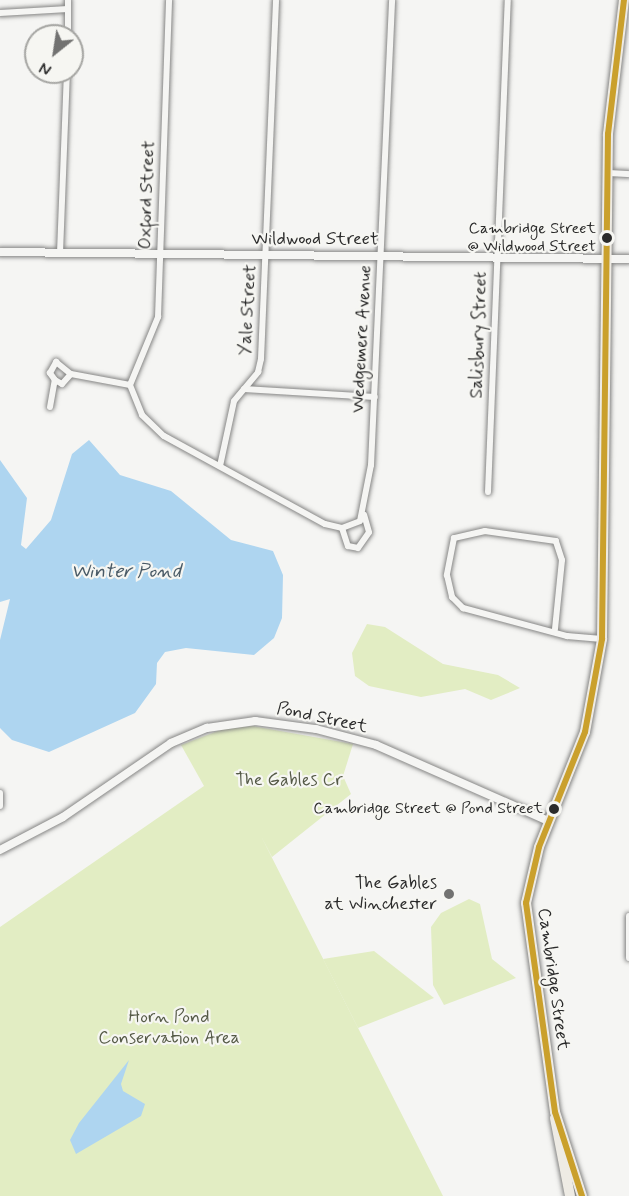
<!DOCTYPE html>
<html>
<head>
<meta charset="utf-8">
<style>
  body { margin:0 }
  #map { position:relative; width:629px; height:1196px; overflow:hidden; background:#f5f5f3; font-family:Mynerve,sans-serif }
  div>[style] { position:absolute }
  [style*='--x'] { left:calc(var(--x)*1px); top:calc(var(--y)*1px); width:calc(var(--w)*1px); rotate:calc(var(--a)*1deg) }
  .green>* { inset:0; background:#e2edc3 }
  .water>* { inset:0; background:#aed5f0 }
  .roads { filter:drop-shadow(0 0 2px #868685) drop-shadow(0 0 2px #868685) }
  .minor>* { height:6px; margin:-3px; padding:0 3px; transform-origin:3px; border-radius:3px; background:#f5f5f3 }
  .tertiary>* { height:8px; margin:-4px; padding:0 4px; transform-origin:4px; border-radius:4px; background:#f5f5f3 }
  .trunk>* { height:10px; margin:-5px; padding:0 5px; transform-origin:5px; border-radius:5px; background:#eeebe4 }
  .bus-1>* { height:6px; margin:-3px; padding:0 3px; transform-origin:3px; border-radius:3px; background:#caa02c }
  .dots>* { width:16px; height:16px; translate:-50% -50%; box-sizing:border-box; border:3px solid #f6f6f2; border-radius:50% }
  span { translate:-50% -50%; white-space:nowrap; text-align:center; line-height:1.15; -webkit-text-stroke:4.5px #f6f6f2; paint-order:stroke }
  .bus-label { font-size:16px; color:#2b2b2b }
  .right { translate:-100% -50%; text-align:right }
  .street-label { font-size:18px; color:#2b2b2b }
  .park-label { font-size:18px; color:#555a47 }
  .poi-label { font-size:18px; color:#2b2b2b }
  .water-label { font-size:20px; color:#495a66; font-style:italic }
  .north { position:absolute; left:24px; top:24px; width:60px; height:60px; box-sizing:border-box; background:#f6f6f2; border:2px solid #a5a5a2; border-radius:50%; rotate:210deg; font-size:16px; font-weight:700; line-height:24px; text-align:center; color:#2b2b2b }
  .north::after { content:''; display:block; margin:auto; width:21px; height:27px; background:#727271; clip-path:polygon(50% 0,100% 100%,50% 72%,0 100%) }
</style>
</head>
<body>
<div id="map">
  <div class="green">
    <div style="clip-path:polygon(367px 624px,385px 627px,443px 664px,498px 675px,520px 688px,491px 700px,465px 689px,421px 697px,369px 686px,355px 676px,352px 653px)"></div>
    <div style="clip-path:polygon(253px 726px,353px 744px,343px 776px,351px 794px,272px 857px,261px 836px,443px 1196px,0 1196px,0 927px,204px 786px,181px 745px,223px 729px)"></div>
    <div style="clip-path:polygon(469px 899px,480px 904px,492px 959px,516px 978px,444px 1005px,433px 985px,431px 927px,441px 913px)"></div>
    <div style="clip-path:polygon(374px 951px,434px 998px,358px 1028px,323px 959px)"></div>
  </div>
  <div class="water">
    <div style="clip-path:polygon(89px 440px,120px 475px,171px 491px,231px 540px,273px 551px,283px 575px,282px 618px,274px 638px,254px 655px,186px 648px,165px 652px,157px 663px,156px 684px,135px 713px,49px 752px,12px 740px,0 728px,0 640px,10px 599px,0 602px,0 460px,27px 498px,21px 545px,26px 549px,51px 520px,72px 454px)"></div>
    <div style="clip-path:polygon(129px 1060px,121px 1084px,123px 1091px,145px 1104px,141px 1116px,76px 1154px,70px 1140px,79px 1123px)"></div>
  </div>
  <div class="roads">
    <div class="minor">
      <div style="--x:0;--y:13;--w:68;--a:-3.4"></div>
      <div style="--x:68;--y:36;--w:36;--a:-90"></div>
      <div style="--x:607;--y:173;--w:22;--a:3"></div>
      <div style="--x:60;--y:253;--w:181;--a:-87.8"></div>
      <div style="--x:55;--y:380;--w:9;--a:-126"></div>
      <div style="--x:50;--y:373;--w:13;--a:-61"></div>
      <div style="--x:56;--y:362;--w:19;--a:39"></div>
      <div style="--x:130;--y:385;--w:74;--a:-67.6"></div>
      <div style="--x:158;--y:317;--w:317;--a:-88"></div>
      <div style="--x:244;--y:389;--w:131;--a:3.5"></div>
      <div style="--x:50;--y:407;--w:27;--a:-80"></div>
      <div style="--x:55;--y:380;--w:8;--a:30"></div>
      <div style="--x:62;--y:384;--w:13;--a:-48"></div>
      <div style="--x:71;--y:374;--w:60;--a:10.6"></div>
      <div style="--x:130;--y:385;--w:32;--a:68"></div>
      <div style="--x:142;--y:415;--w:30;--a:44"></div>
      <div style="--x:164;--y:436;--w:183;--a:28.7"></div>
      <div style="--x:325;--y:524;--w:17;--a:13"></div>
      <div style="--x:342;--y:528;--w:19;--a:-21"></div>
      <div style="--x:360;--y:521;--w:57;--a:-78.9"></div>
      <div style="--x:371;--y:465;--w:465;--a:-87.4"></div>
      <div style="--x:220;--y:466;--w:66;--a:-77.8"></div>
      <div style="--x:234;--y:401;--w:38;--a:-50"></div>
      <div style="--x:258;--y:372;--w:13;--a:-77"></div>
      <div style="--x:261;--y:359;--w:359;--a:-87.6"></div>
      <div style="--x:488;--y:492;--w:492;--a:-87.7"></div>
      <div style="--x:342;--y:528;--w:19;--a:72"></div>
      <div style="--x:348;--y:546;--w:10;--a:11"></div>
      <div style="--x:358;--y:548;--w:19;--a:-55"></div>
      <div style="--x:369;--y:532;--w:18;--a:-106"></div>
      <div style="--x:555;--y:629;--w:69;--a:-84.2"></div>
      <div style="--x:562;--y:560;--w:20;--a:-108"></div>
      <div style="--x:556;--y:541;--w:72;--a:-172"></div>
      <div style="--x:485;--y:531;--w:32;--a:167"></div>
      <div style="--x:454;--y:538;--w:38;--a:101"></div>
      <div style="--x:447;--y:575;--w:23;--a:77"></div>
      <div style="--x:452;--y:597;--w:16;--a:45"></div>
      <div style="--x:463;--y:608;--w:108;--a:15.1"></div>
      <div style="--x:567;--y:636;--w:35;--a:5"></div>
      <div style="--x:0;--y:793;--w:13;--a:90"></div>
      <div style="--x:629;--y:916;--w:42;--a:90"></div>
    </div>
    <div class="tertiary">
      <div style="--x:0;--y:252;--w:629;--a:0.64"></div>
      <div style="--x:0;--y:850;--w:71;--a:-27.6"></div>
      <div style="--x:63;--y:817;--w:131;--a:-34.4"></div>
      <div style="--x:171;--y:743;--w:39;--a:-23"></div>
      <div style="--x:207;--y:728;--w:49;--a:-8.3"></div>
      <div style="--x:255;--y:721;--w:62;--a:7.5"></div>
      <div style="--x:316;--y:729;--w:62;--a:14.9"></div>
      <div style="--x:376;--y:745;--w:188;--a:23.8"></div>
    </div>
    <div class="trunk">
      <div style="--x:555;--y:1118;--w:79;--a:79.1"></div>
      <div style="--x:582;--y:1196;--w:88;--a:-107.8"></div>
      <div style="--x:555;--y:1112;--w:211;--a:-97.9"></div>
      <div style="--x:526;--y:903;--w:57;--a:-76.9"></div>
      <div style="--x:539;--y:847;--w:124;--a:-68.2"></div>
      <div style="--x:585;--y:732;--w:95;--a:-79.6"></div>
      <div style="--x:602;--y:639;--w:505;--a:-89.32"></div>
      <div style="--x:608;--y:134;--w:135;--a:-83.2"></div>
    </div>
  </div>
  <div class="bus-1">
    <div style="--x:582;--y:1196;--w:88;--a:-107.8"></div>
    <div style="--x:555;--y:1112;--w:211;--a:-97.9"></div>
    <div style="--x:526;--y:903;--w:57;--a:-76.9"></div>
    <div style="--x:539;--y:847;--w:124;--a:-68.2"></div>
    <div style="--x:585;--y:732;--w:95;--a:-79.6"></div>
    <div style="--x:602;--y:639;--w:505;--a:-89.32"></div>
    <div style="--x:608;--y:134;--w:135;--a:-83.2"></div>
  </div>
  <div class="dots">
    <div style="left:607px;top:238px;background:#2b2b2b"></div>
    <div style="left:554px;top:809px;background:#2b2b2b"></div>
    <div style="left:449px;top:894px;background:#727271"></div>
  </div>
  <div class="bus-label">
    <span class="right" style="left:596px;top:238px">Cambridge Street<br>@ Wildwood Street</span>
    <span class="right" style="left:543px;top:809px">Cambridge Street @ Pond Street</span>
  </div>
  <div class="street-label">
    <span style="left:147px;top:195px;rotate:-88deg">Oxford Street</span>
    <span style="left:315px;top:239px">Wildwood Street</span>
    <span style="left:248px;top:310px;rotate:-87deg">Yale Street</span>
    <span style="left:479px;top:335px;rotate:-88deg">Salisbury Street</span>
    <span style="left:362px;top:339px;rotate:-87deg">Wedgemere Avenue</span>
    <span style="left:322px;top:718px;rotate:12deg">Pond Street</span>
    <span style="left:553px;top:979px;rotate:82deg">Cambridge Street</span>
  </div>
  <div class="park-label">
    <span style="left:289px;top:780px">The Gables Cr</span>
    <span style="left:169px;top:1028px">Horn Pond<br>Conservation Area</span>
  </div>
  <div class="poi-label">
    <span class="right" style="left:437px;top:894px">The Gables<br>at Winchester</span>
  </div>
  <div class="water-label">
    <span style="left:126px;top:571px">Winter Pond</span>
  </div>
  <div class="north">N</div>
</div>
</body>
</html>
